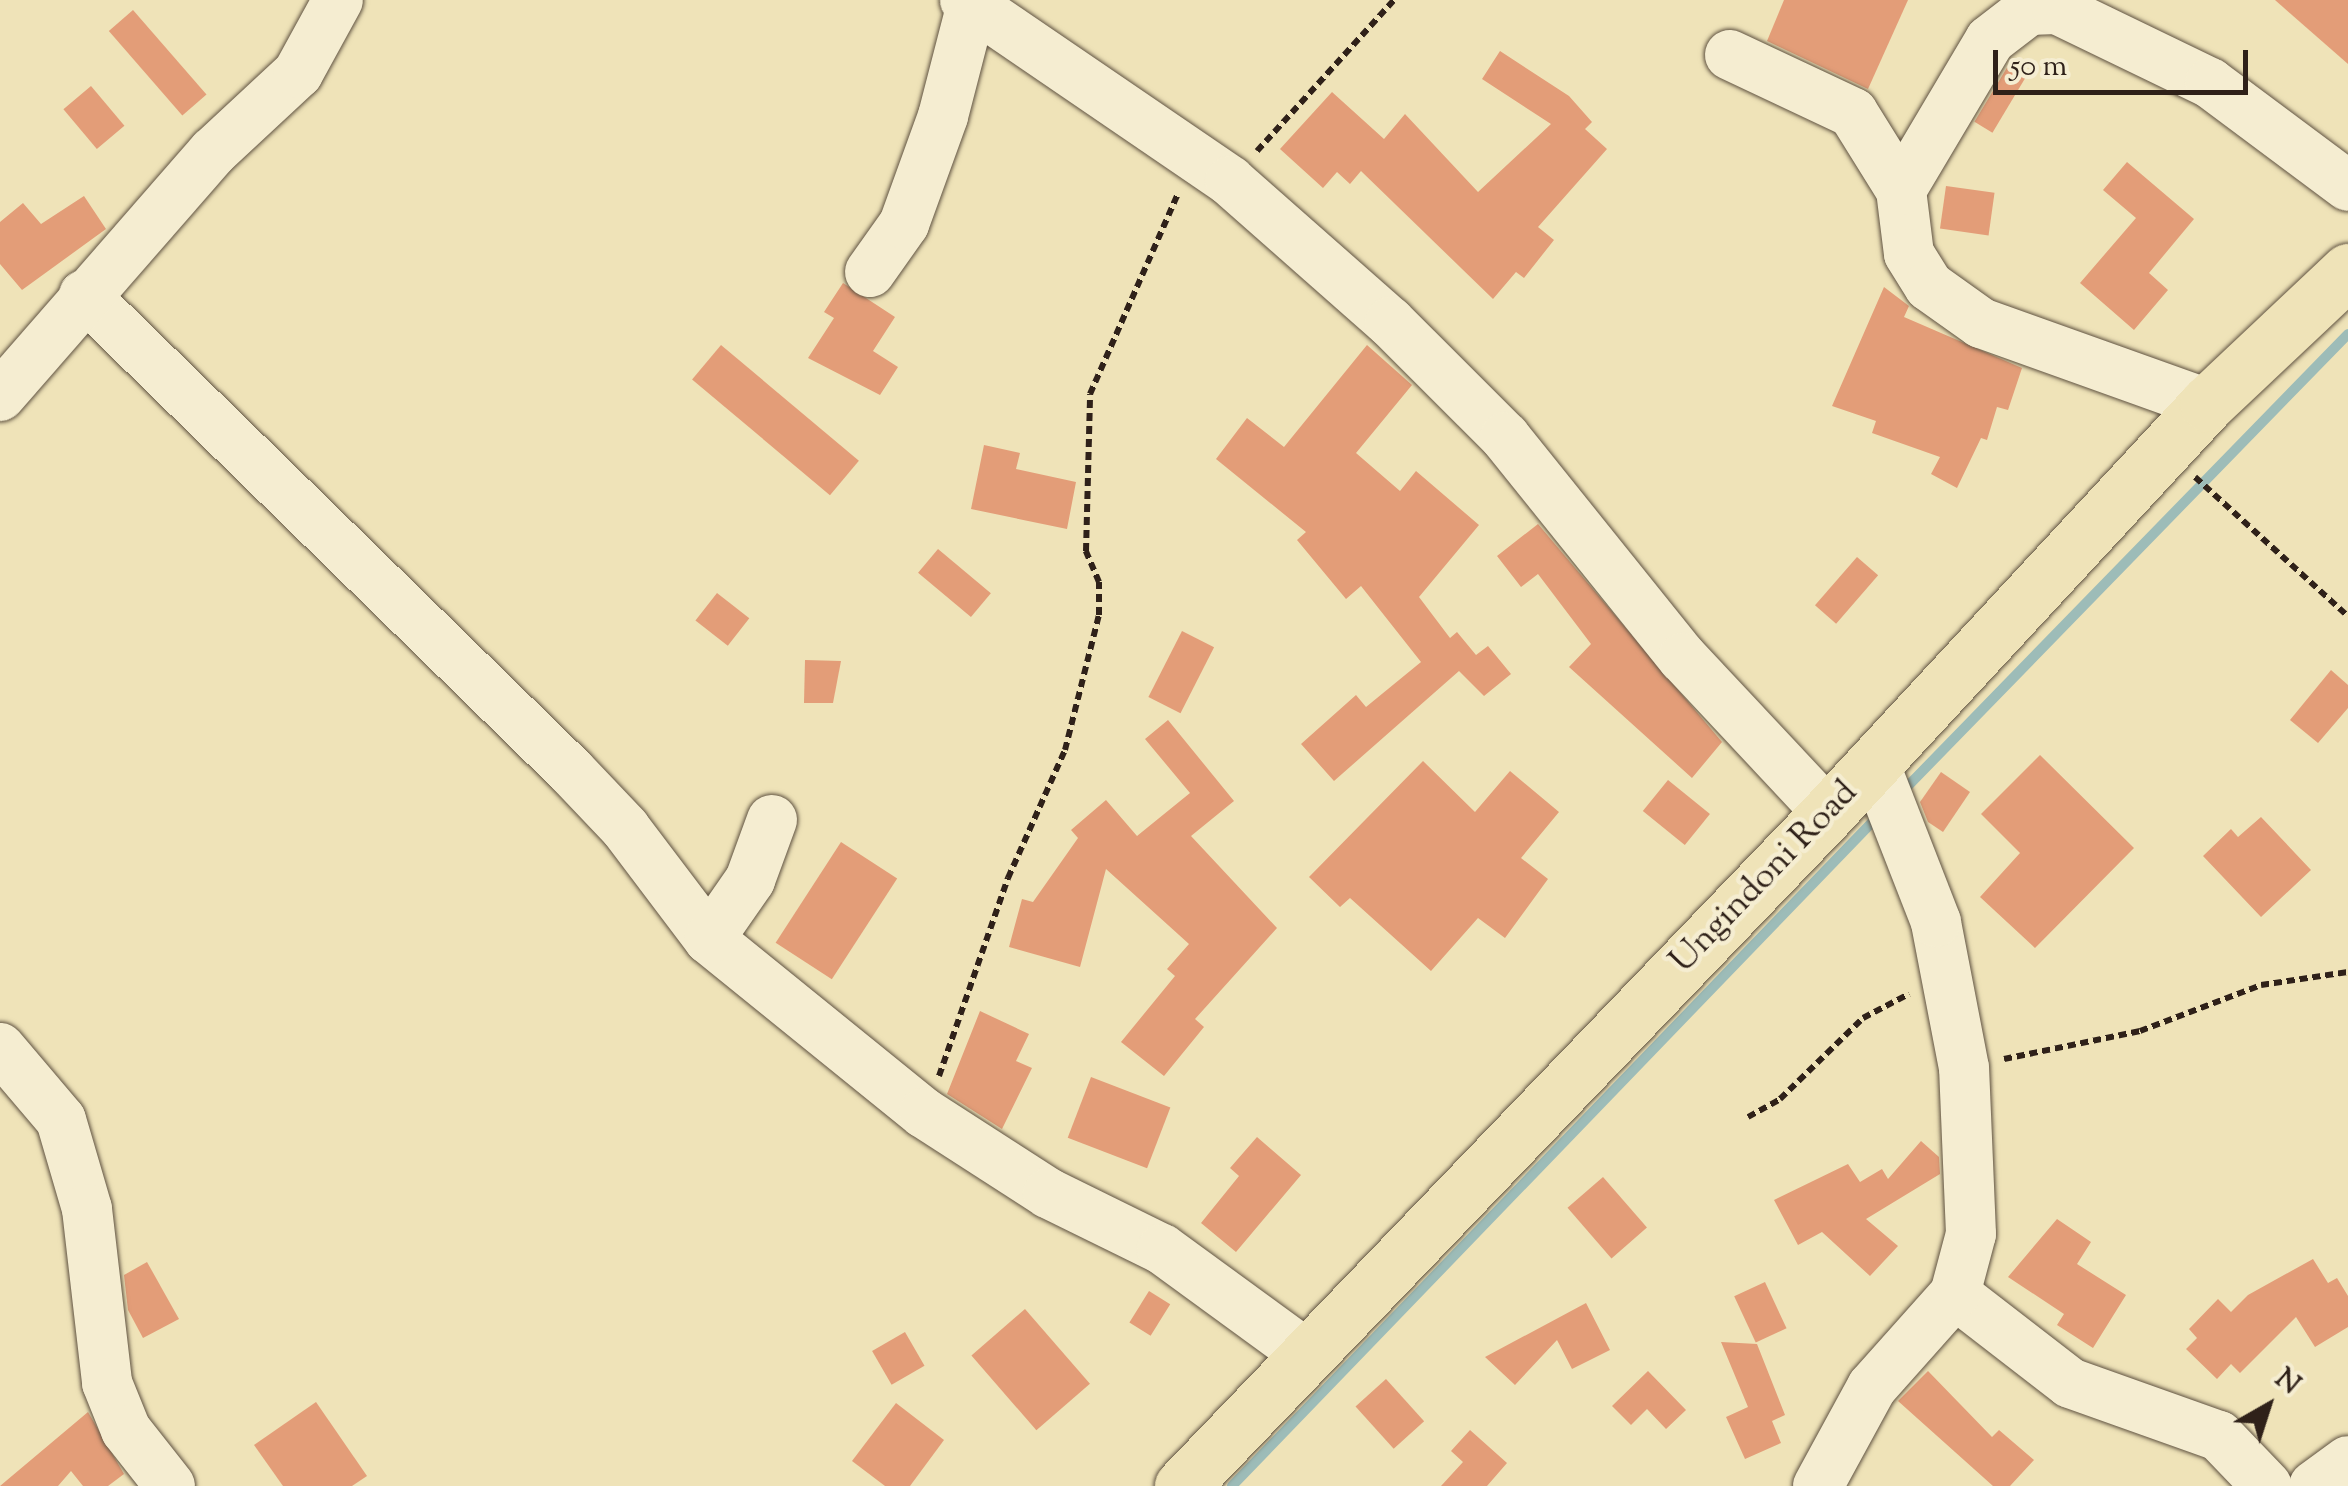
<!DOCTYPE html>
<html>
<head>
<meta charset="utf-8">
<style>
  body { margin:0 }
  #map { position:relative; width:2348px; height:1486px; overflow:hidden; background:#efe3b8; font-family:"Sorts Mill Goudy",serif }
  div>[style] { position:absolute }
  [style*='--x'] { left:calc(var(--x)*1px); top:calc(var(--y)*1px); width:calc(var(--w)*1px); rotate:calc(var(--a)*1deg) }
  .stream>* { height:10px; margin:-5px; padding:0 5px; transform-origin:5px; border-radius:5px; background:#9dbcb8 }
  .building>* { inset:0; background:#e39d78; transform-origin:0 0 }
  .path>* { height:6px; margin-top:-3px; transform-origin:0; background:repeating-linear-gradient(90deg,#2f2119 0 8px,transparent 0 13px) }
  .roads { filter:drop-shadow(0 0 2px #5f5241) drop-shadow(0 0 2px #5f5241) }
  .minor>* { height:50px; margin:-25px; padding:0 25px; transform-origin:25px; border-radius:25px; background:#f5edd1 }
  .major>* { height:55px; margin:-27.5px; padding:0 27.5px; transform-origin:27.5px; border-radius:27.5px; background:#efe3b8 }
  span { translate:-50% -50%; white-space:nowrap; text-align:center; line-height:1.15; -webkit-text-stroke:9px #f5edd1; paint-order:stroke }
  .street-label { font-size:35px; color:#2f2119 }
  .north { position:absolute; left:2218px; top:1356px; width:100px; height:100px; -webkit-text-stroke:8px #f5edd1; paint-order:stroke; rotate:39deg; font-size:28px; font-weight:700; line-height:40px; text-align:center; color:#2f2119 }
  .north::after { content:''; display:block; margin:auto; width:35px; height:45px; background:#2f2119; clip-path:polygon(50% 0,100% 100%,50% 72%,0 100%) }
  .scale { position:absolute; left:1993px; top:50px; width:255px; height:45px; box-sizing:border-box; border:5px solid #2f2119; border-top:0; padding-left:12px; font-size:30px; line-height:35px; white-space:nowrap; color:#2f2119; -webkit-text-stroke:8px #f5edd1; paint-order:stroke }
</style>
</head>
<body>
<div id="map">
  <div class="stream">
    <div style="--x:1903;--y:791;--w:638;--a:-45.76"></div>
    <div style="--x:1232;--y:1486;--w:934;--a:-46.04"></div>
  </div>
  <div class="building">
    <div style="clip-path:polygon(1784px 0,1908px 0,1868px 89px,1767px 41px)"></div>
    <div style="clip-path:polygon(2275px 0,2348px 0,2348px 64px)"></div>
    <div style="left:133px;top:10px;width:112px;height:32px;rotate:49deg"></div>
    <div style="clip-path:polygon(1500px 51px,1569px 96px,1592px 122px,1585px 129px,1607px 149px,1538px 227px,1554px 240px,1524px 278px,1516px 272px,1493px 299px,1361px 171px,1350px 184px,1337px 172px,1323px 188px,1280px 149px,1332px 92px,1384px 139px,1405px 114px,1478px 192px,1551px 124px,1482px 79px)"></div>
    <div style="left:2011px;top:61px;width:21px;height:71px;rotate:31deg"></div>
    <div style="left:91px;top:86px;width:52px;height:36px;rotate:50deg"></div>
    <div style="clip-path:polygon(2127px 162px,2194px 219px,2149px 273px,2168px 290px,2134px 330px,2080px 283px,2136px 218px,2103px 190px)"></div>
    <div style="left:1946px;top:186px;width:49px;height:43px;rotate:8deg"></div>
    <div style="clip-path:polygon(84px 196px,106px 229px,22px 290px,0 264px,0 222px,23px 203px,41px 224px)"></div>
    <div style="clip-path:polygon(843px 283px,895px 317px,873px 351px,898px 367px,880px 395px,808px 358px,834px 318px,824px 312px)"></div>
    <div style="clip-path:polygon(1884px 287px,1909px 306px,1904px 317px,2022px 368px,2008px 410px,1997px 407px,1987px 440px,1981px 438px,1957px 488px,1931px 474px,1940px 457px,1872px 433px,1876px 421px,1832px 406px)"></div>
    <div style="left:721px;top:345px;width:180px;height:45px;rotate:40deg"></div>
    <div style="clip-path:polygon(1367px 345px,1412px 385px,1356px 453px,1400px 491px,1416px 471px,1479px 525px,1419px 597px,1450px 638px,1457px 632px,1476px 655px,1488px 646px,1511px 674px,1484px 696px,1459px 671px,1334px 781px,1301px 744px,1356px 695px,1366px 707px,1421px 662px,1361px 586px,1346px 599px,1297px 540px,1306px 532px,1216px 459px,1247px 418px,1284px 447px)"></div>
    <div style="clip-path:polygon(984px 445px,1020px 453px,1016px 469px,1076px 482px,1067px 529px,971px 509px)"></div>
    <div style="clip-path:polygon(1538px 524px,1722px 742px,1692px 778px,1569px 667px,1591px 644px,1538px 574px,1521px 587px,1497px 556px)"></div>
    <div style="left:938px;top:549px;width:69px;height:31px;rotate:40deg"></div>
    <div style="left:1857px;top:557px;width:28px;height:64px;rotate:41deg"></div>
    <div style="left:717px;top:593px;width:41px;height:35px;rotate:38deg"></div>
    <div style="left:1182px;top:631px;width:36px;height:74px;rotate:27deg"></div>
    <div style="clip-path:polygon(805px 660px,841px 661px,833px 703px,804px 703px)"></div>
    <div style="clip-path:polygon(2331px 670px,2348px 685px,2348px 708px,2318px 743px,2290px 720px)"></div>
    <div style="clip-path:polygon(1168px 720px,1234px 801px,1191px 836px,1277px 928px,1195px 1019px,1204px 1027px,1164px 1076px,1121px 1042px,1175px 976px,1167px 969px,1189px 944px,1106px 869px,1080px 967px,1009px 947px,1022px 899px,1033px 902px,1078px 838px,1071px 830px,1106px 800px,1137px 836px,1190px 793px,1145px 739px)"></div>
    <div style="clip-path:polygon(2040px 755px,2134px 848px,2035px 948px,1980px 897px,2020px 853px,1981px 814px)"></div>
    <div style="clip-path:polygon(1423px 761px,1475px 812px,1510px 771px,1559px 812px,1521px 858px,1548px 879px,1505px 938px,1478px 918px,1431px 971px,1350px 898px,1340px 907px,1309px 877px)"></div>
    <div style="clip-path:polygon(1941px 772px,1970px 792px,1943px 832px,1928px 822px,1920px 802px)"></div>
    <div style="left:1668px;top:780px;width:54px;height:40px;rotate:39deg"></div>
    <div style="clip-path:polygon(2261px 817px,2311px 870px,2261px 917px,2203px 856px,2231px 829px,2238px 837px)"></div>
    <div style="left:841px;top:842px;width:67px;height:120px;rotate:33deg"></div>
    <div style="clip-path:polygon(980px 1011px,1029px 1034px,1016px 1061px,1032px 1068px,1002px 1129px,947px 1094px)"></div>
    <div style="left:1091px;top:1077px;width:85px;height:65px;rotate:21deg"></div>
    <div style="clip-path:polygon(1257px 1137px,1301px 1175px,1236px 1252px,1201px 1223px,1239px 1176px,1230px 1168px)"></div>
    <div style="clip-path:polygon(1921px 1141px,1939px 1157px,1940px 1174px,1866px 1219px,1898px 1246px,1870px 1276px,1822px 1232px,1798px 1245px,1774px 1200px,1848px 1164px,1860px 1182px,1882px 1169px,1888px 1179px)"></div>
    <div style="left:1603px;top:1177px;width:67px;height:47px;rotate:49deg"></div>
    <div style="clip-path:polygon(2057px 1219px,2091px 1242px,2077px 1264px,2126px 1295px,2093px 1348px,2057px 1325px,2064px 1314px,2008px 1277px)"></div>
    <div style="clip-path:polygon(2313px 1259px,2328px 1283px,2337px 1278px,2348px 1296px,2348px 1327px,2315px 1347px,2296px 1317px,2240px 1373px,2231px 1364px,2217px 1379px,2186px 1349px,2197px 1338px,2189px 1329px,2218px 1299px,2231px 1312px,2248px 1295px)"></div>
    <div style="clip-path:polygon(147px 1262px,179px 1319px,143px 1338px,128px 1310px,124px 1275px)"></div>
    <div style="left:1765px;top:1282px;width:51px;height:34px;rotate:65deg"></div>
    <div style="left:1149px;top:1291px;width:25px;height:37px;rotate:32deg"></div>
    <div style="clip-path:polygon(1586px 1303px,1610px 1350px,1572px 1369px,1557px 1340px,1515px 1385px,1485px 1357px)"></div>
    <div style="left:1025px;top:1309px;width:99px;height:71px;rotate:49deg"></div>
    <div style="left:905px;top:1332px;width:39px;height:38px;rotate:60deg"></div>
    <div style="clip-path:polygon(1721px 1342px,1757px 1344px,1785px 1415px,1772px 1421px,1781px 1443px,1745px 1459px,1726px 1417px,1748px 1407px)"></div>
    <div style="clip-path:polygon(1648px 1371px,1686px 1410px,1666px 1429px,1647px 1409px,1631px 1425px,1612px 1406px)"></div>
    <div style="clip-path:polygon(1928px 1371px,1992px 1437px,1999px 1430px,2034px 1460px,2010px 1486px,1993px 1486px,1898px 1401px)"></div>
    <div style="left:1386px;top:1379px;width:57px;height:41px;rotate:48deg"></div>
    <div style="clip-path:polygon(316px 1402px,367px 1476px,352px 1486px,283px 1486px,254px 1445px)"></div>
    <div style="clip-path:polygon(896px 1403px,944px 1440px,910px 1486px,885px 1486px,852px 1461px)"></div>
    <div style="clip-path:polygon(88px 1412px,124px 1474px,108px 1486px,83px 1486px,71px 1471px,58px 1486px,0 1486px)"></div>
    <div style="clip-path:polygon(1470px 1430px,1507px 1463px,1487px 1486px,1441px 1486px,1463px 1462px,1451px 1451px)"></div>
  </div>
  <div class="path">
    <div style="--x:1257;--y:151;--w:204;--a:-47.8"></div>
    <div style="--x:2195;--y:477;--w:207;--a:42.3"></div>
    <div style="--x:2004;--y:1059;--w:139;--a:-11.6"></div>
    <div style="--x:2140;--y:1031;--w:129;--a:-20.8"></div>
    <div style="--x:2261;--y:985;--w:88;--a:-8.5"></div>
    <div style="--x:939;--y:1076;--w:210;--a:-70.8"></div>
    <div style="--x:1008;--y:878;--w:140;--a:-66"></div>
    <div style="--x:1065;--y:750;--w:139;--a:-75.9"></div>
    <div style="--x:1099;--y:615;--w:33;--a:-90"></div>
    <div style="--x:1099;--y:582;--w:34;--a:-113"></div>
    <div style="--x:1086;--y:551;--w:157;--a:-88.5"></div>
    <div style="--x:1090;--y:394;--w:219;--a:-66.3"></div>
    <div style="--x:1748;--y:1117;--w:37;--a:-29"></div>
    <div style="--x:1780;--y:1099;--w:116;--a:-44.3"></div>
    <div style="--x:1863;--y:1018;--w:52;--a:-27.6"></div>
  </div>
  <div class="roads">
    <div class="minor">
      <div style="--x:965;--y:0;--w:321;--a:34.3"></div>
      <div style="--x:1230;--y:181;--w:213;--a:41.4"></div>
      <div style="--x:1390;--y:322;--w:163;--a:45"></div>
      <div style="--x:1505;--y:437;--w:284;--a:51.2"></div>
      <div style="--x:1683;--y:658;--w:212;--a:46.9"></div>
      <div style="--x:1730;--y:55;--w:136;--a:25.2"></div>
      <div style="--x:1853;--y:113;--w:91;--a:58.1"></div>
      <div style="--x:1901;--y:190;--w:64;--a:82.9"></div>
      <div style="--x:1909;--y:254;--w:38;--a:58"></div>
      <div style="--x:1929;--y:286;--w:64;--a:35.4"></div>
      <div style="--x:1981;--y:323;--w:240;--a:19.7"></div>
      <div style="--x:1901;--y:190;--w:174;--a:-59.3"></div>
      <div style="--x:1990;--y:40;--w:49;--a:-37.6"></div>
      <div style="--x:2029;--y:10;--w:28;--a:-2"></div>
      <div style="--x:2057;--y:9;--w:170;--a:25.8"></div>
      <div style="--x:2210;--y:83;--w:172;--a:36.7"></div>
      <div style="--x:870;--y:272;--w:59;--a:-54.7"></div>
      <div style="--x:904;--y:224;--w:115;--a:-70.1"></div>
      <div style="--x:943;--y:116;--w:116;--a:-75.5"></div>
      <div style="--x:84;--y:295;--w:681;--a:44.35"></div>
      <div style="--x:571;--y:771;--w:79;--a:46.5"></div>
      <div style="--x:625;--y:828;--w:139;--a:52.9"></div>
      <div style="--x:709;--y:939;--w:277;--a:39"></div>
      <div style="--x:924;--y:1113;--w:148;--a:32.8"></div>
      <div style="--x:1048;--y:1193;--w:127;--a:26.2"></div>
      <div style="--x:1162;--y:1249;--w:182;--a:36.1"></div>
      <div style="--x:0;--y:396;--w:324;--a:-48.9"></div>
      <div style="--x:213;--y:152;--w:116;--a:-42.9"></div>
      <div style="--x:298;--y:73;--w:83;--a:-61.3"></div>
      <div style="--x:709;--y:939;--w:72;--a:-55.2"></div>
      <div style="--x:750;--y:880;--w:64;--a:-69.9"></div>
      <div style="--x:0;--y:1048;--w:94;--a:49.7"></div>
      <div style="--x:61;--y:1120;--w:93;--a:73.7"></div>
      <div style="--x:87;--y:1209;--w:175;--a:83.4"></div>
      <div style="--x:107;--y:1383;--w:51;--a:68"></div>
      <div style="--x:126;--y:1430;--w:71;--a:51.8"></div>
      <div style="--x:1955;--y:1294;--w:145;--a:37.7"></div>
      <div style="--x:2070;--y:1383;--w:158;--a:19.6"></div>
      <div style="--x:2219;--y:1436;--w:69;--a:46.2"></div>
      <div style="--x:1818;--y:1486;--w:113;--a:-61.4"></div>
      <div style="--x:1872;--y:1387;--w:125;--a:-48.3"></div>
      <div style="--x:1955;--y:1294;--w:62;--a:-75.1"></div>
      <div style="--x:1971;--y:1234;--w:166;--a:-92.4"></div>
      <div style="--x:1964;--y:1068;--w:149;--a:-100.9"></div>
      <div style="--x:1936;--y:922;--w:171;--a:-111.3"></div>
      <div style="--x:2314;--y:1486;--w:42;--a:-36.3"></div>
    </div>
    <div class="major">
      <div style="--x:1182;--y:1486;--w:933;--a:-46.17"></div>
      <div style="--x:1828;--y:813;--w:558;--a:-47.18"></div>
      <div style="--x:2207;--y:404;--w:194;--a:-43.3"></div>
    </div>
  </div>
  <div class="street-label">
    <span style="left:1765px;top:878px;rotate:-46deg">Ungindoni Road</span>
  </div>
  <div class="north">N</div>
  <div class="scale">50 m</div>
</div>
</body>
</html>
